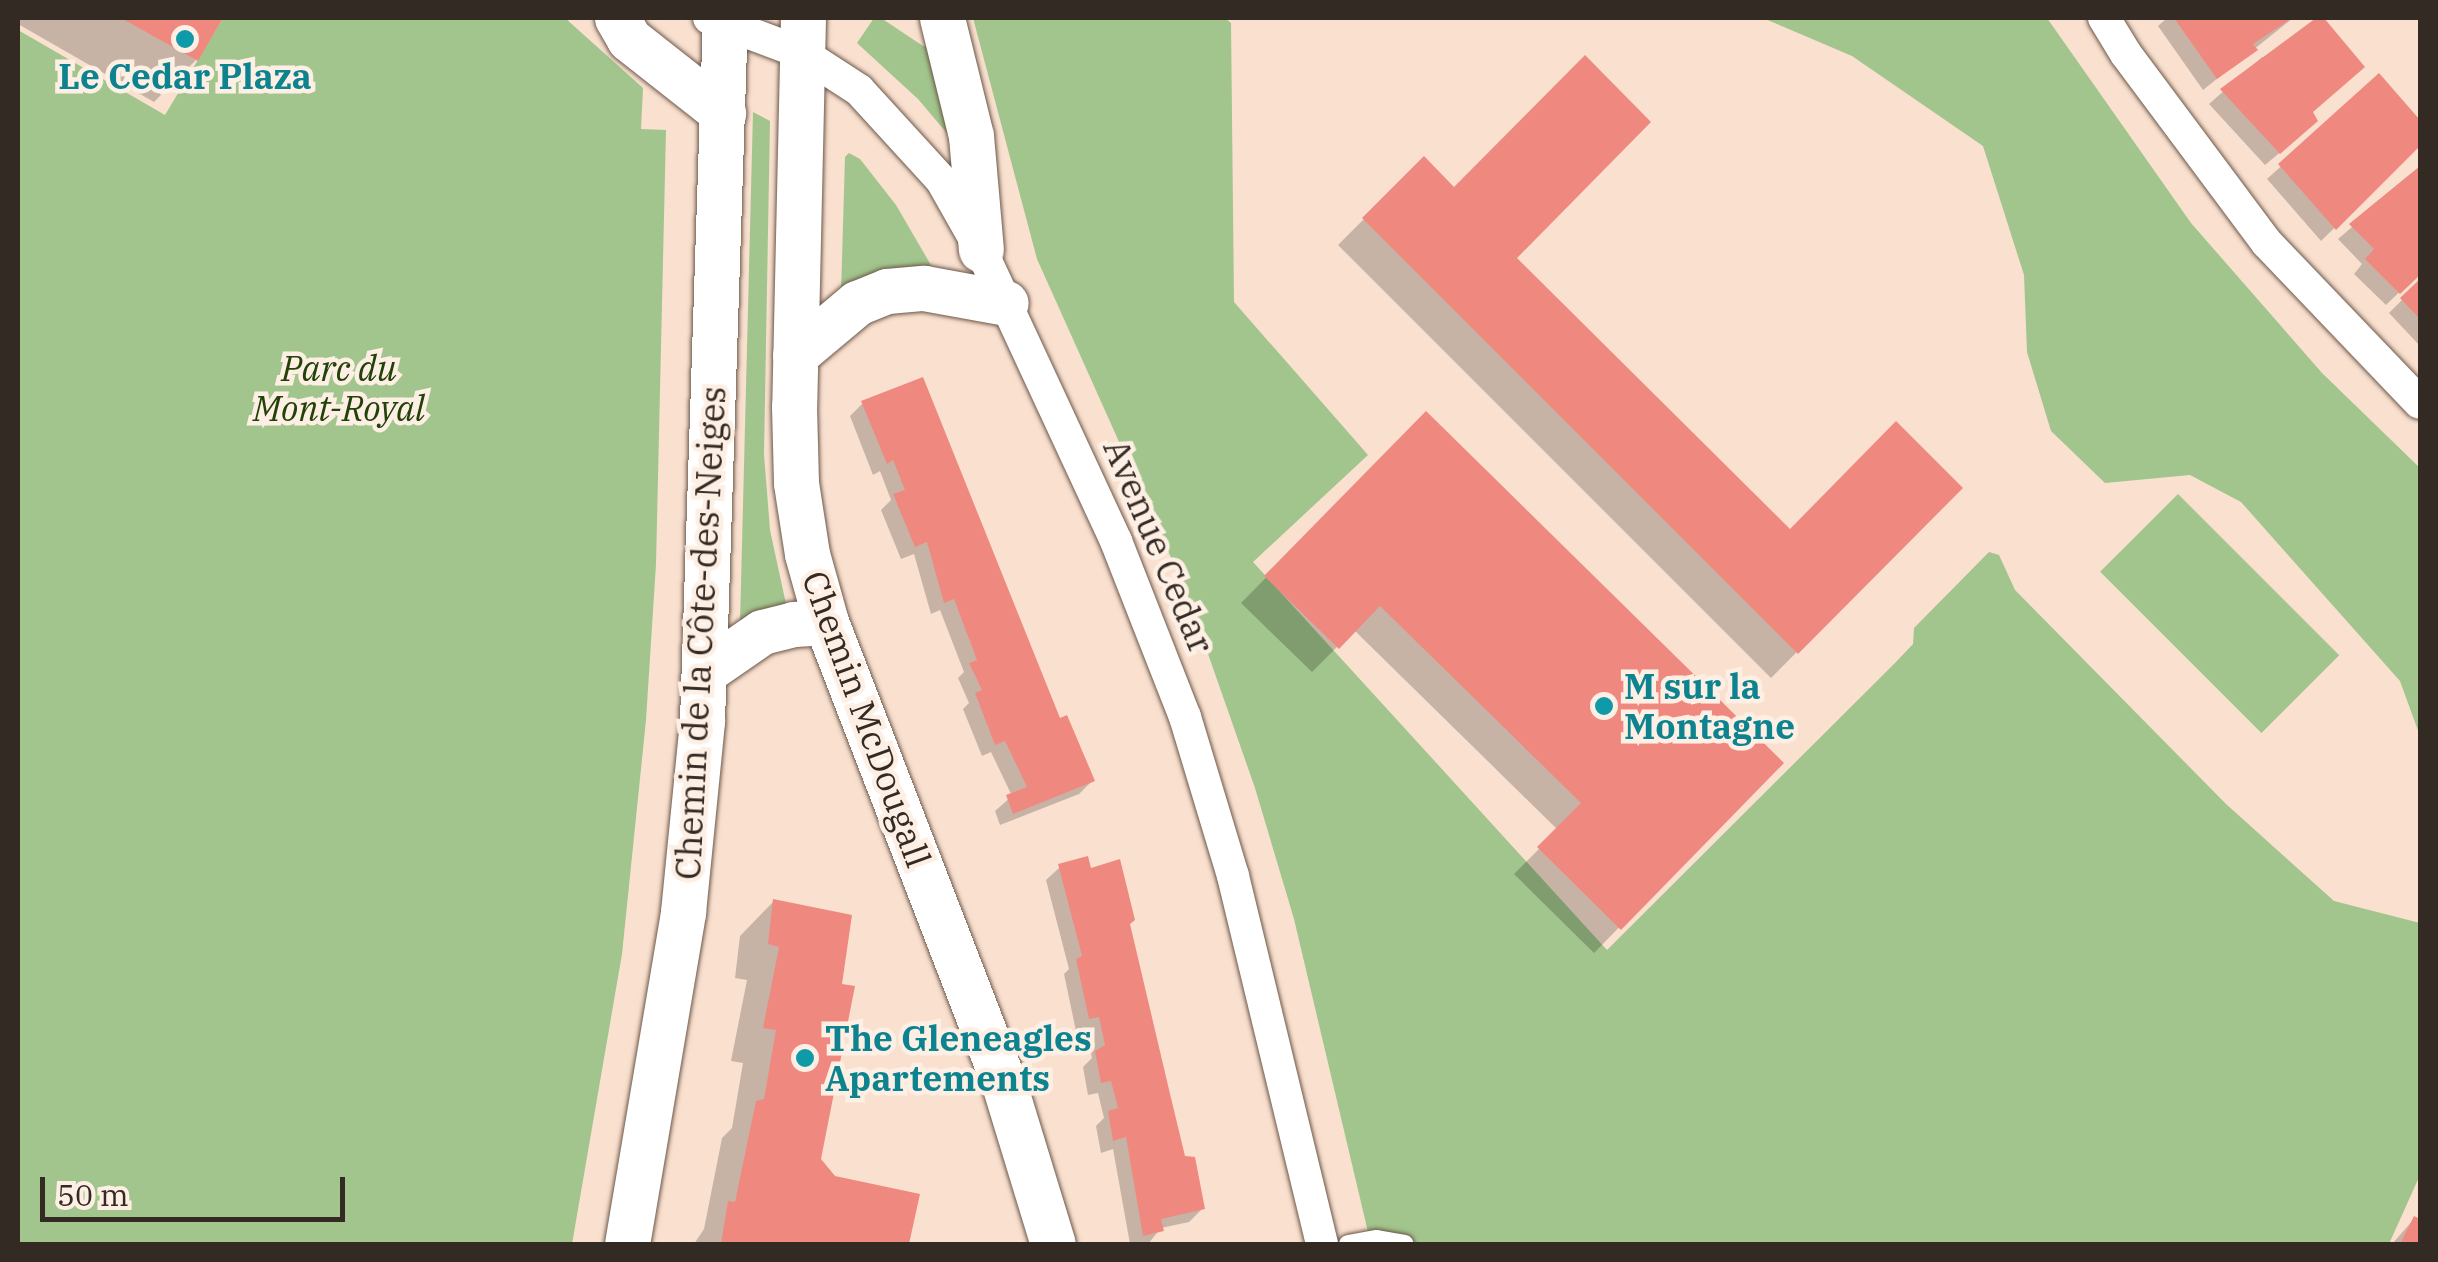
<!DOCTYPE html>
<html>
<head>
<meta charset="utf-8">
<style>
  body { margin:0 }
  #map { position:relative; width:2438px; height:1262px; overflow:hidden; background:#f9e0cf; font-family:"IBM Plex Serif",serif }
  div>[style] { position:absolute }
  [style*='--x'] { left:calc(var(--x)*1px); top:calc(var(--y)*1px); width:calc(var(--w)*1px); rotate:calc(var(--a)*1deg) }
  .green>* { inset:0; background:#a1c58c; transform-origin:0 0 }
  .shadow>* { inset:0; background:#0003 }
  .building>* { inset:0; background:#ef8980 }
  .roads { filter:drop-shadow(0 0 2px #6c5749) drop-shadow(0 0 2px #6c5749) }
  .service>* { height:18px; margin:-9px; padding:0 9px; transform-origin:9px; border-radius:9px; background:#fff }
  .minor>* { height:32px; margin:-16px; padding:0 16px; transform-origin:16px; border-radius:16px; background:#fff }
  .secondary>* { height:45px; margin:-22.5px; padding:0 22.5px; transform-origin:22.5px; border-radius:22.5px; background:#fff }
  .dots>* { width:28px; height:28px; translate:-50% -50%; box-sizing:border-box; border:5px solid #feefe5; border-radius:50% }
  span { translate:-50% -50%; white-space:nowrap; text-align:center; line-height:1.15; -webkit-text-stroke:9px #feefe5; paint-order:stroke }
  .culture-label { font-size:35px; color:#0d838f; font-weight:700 }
  .left { translate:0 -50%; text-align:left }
  .park-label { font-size:35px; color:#224307; font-style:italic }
  .street-label { font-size:35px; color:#342a24 }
  .frame { position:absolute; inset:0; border:20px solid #342a24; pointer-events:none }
  .scale { position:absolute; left:40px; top:1177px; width:305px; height:45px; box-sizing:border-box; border:5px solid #342a24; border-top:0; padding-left:12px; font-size:30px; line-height:35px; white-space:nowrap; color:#342a24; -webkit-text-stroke:8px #feefe5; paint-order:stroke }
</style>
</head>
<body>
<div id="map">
  <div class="green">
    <div style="clip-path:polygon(223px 18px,565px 18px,643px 88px,641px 129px,666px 130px,656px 564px,646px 720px,622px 954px,572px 1244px,18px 1244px,18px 30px,165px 115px)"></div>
    <div style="clip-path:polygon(874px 18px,881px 18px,923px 46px,932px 46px,951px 138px,918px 99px,857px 43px)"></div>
    <div style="clip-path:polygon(973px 18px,1225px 18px,1231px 23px,1234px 302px,1368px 455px,1253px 562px,1607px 950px,1895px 663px,1913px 644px,1914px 628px,1989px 552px,1999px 555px,2015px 590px,2226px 804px,2334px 901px,2420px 923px,2420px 1175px,2389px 1244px,1385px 1244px,1368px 1232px,1294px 919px,1255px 788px,1186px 591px,1037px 259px)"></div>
    <div style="clip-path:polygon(1763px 18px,2047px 18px,2191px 223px,2322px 373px,2420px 468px,2420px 736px,2400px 681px,2241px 502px,2190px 475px,2105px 483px,2051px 431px,2027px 352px,2024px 275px,1983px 146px,1852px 56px)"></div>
    <div style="clip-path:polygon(753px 112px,770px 121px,764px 454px,770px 530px,786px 604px,740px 623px)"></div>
    <div style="clip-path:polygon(849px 153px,860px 159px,896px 205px,935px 272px,841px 293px,845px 157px)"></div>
    <div style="left:2178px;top:494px;width:228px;height:110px;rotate:45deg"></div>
  </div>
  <div class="shadow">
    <div style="clip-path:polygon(18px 18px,220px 18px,196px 60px,154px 102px,18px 24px)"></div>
    <div style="clip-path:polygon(2167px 18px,2293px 18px,2203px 90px,2158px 26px)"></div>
    <div style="clip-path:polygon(2320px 18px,2362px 67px,2311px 113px,2302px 134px,2265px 165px,2209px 104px,2262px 57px,2268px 61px)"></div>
    <div style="clip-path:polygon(2379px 77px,2420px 124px,2420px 144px,2321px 241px,2267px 179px)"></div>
    <div style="clip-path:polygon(1424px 159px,1514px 258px,1789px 532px,1959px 488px,1771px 678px,1338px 245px)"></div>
    <div style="clip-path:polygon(2420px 169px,2420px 272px,2386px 305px,2354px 274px,2362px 264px,2338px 239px)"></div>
    <div style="clip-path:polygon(2420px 282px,2420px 346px,2389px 313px)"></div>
    <div style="clip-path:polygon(863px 403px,1059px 721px,1092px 781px,1079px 794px,1000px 825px,995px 811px,1012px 796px,991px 752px,982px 756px,963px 709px,969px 703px,958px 678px,964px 672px,940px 610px,931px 614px,914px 554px,901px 559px,881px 510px,891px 500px,880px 471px,873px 475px,850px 416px)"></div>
    <div style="clip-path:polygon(1426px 415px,1780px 763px,1594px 953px,1514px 874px,1558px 830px,1354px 630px,1312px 672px,1241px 603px)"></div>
    <div style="clip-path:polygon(1060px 867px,1089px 872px,1127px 925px,1183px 1158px,1202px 1209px,1189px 1222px,1161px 1228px,1148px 1244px,1130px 1244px,1113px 1149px,1101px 1153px,1096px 1126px,1104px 1118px,1098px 1093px,1088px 1095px,1083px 1067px,1092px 1058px,1086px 1029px,1076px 1031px,1064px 974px,1069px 969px,1046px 880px)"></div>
    <div style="clip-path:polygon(774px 901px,819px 1160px,834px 1178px,917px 1196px,907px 1244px,694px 1244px,704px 1229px,722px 1138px,732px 1128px,743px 1063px,731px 1061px,747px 980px,735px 978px,740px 936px)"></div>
    <div style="clip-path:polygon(2414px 1219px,2420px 1222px,2420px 1244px,2392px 1244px)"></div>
  </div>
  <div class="building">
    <div style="clip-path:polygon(121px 18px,223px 18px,198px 61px)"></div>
    <div style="clip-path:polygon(2174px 18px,2292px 18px,2253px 44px,2258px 50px,2217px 79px)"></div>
    <div style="clip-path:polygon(2316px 18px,2324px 18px,2365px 67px,2313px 112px,2318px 121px,2280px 154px,2220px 89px)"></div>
    <div style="clip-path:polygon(1585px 55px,1651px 122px,1517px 258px,1790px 529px,1896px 421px,1963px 488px,1798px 654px,1362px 218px,1424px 156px,1454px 187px)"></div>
    <div style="clip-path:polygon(2379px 73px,2420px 120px,2420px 146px,2336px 230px,2278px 164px)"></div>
    <div style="clip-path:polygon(2420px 166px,2420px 275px,2400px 294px,2365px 259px,2374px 249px,2349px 224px)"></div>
    <div style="clip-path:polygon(2420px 279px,2420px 319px,2400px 298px)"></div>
    <div style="clip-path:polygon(923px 377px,1060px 718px,1067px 715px,1095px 781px,1013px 814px,1006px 795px,1027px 787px,1005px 741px,995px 745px,975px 693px,982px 690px,969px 663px,977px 660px,966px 631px,954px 599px,944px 603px,927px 542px,915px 547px,893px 494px,905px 490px,893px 460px,887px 464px,861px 401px)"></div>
    <div style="clip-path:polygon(1426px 411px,1784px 763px,1621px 930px,1537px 847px,1581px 803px,1380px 606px,1339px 649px,1264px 576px)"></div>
    <div style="clip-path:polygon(1088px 856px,1091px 868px,1120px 859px,1135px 920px,1130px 924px,1171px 1098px,1185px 1156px,1195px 1157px,1205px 1209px,1161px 1219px,1164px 1231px,1143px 1236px,1126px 1137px,1113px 1141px,1108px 1111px,1118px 1108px,1111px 1081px,1101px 1083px,1095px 1051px,1105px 1045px,1099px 1017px,1089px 1019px,1076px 959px,1082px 956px,1058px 864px)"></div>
    <div style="clip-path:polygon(773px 899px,852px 915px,842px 984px,855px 986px,821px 1159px,835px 1176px,920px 1194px,909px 1244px,721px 1244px,728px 1201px,735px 1202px,756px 1101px,764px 1099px,776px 1030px,763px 1028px,779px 947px,768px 944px)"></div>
    <div style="clip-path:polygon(2414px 1216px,2420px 1219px,2420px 1244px,2400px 1244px)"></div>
  </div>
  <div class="roads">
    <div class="service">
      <div style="--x:1348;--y:1244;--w:29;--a:-10"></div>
      <div style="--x:1377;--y:1239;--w:28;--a:10"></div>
    </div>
    <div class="minor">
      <div style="--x:709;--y:18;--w:99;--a:20.6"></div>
      <div style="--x:802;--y:53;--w:68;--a:33"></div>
      <div style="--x:859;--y:90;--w:123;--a:47.6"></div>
      <div style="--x:942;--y:181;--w:79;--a:60.5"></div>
      <div style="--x:981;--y:250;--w:321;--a:65.1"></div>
      <div style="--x:1116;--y:541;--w:189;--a:68.6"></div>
      <div style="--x:1185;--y:717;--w:166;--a:73.2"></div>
      <div style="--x:1233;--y:876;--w:379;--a:76.4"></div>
      <div style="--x:2104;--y:18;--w:42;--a:58.6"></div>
      <div style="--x:2126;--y:54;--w:236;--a:53.3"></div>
      <div style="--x:2267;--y:243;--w:221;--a:46.3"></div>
    </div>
    <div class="secondary">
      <div style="--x:617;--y:18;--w:24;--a:60"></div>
      <div style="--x:629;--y:39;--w:120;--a:38.2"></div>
      <div style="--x:803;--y:18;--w:388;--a:91.3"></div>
      <div style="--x:794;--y:406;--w:77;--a:88.5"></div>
      <div style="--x:796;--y:483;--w:72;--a:81.2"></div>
      <div style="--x:807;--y:554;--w:71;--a:74.4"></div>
      <div style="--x:826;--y:622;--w:495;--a:68.9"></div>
      <div style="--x:1004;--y:1084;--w:167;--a:73"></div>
      <div style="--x:942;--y:18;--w:122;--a:76.2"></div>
      <div style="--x:971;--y:136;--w:114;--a:85"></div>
      <div style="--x:795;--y:355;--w:81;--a:-40"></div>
      <div style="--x:857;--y:303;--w:32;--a:-22"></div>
      <div style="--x:887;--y:291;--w:37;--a:-5"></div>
      <div style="--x:924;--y:288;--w:83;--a:10.4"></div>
      <div style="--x:704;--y:672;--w:70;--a:-34.6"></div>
      <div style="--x:762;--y:632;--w:32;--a:-14"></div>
      <div style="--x:793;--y:624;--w:33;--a:-3"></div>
      <div style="--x:627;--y:1244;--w:337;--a:-80.4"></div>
      <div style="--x:683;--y:912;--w:192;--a:-84.3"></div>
      <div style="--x:702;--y:721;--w:703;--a:-88.13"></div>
    </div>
  </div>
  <div class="dots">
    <div style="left:185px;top:39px;background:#0f9aa8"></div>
    <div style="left:1604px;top:706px;background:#0f9aa8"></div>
    <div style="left:805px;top:1058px;background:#0f9aa8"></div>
  </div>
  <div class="culture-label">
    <span style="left:185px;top:76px">Le Cedar Plaza</span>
    <span class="left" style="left:1624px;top:706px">M sur la<br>Montagne</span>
    <span class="left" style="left:825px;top:1058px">The Gleneagles<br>Apartements</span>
  </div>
  <div class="park-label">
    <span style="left:339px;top:388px">Parc du<br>Mont-Royal</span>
  </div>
  <div class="street-label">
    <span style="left:1159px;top:546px;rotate:67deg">Avenue Cedar</span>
    <span style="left:700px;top:633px;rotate:-87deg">Chemin de la Côte-des-Neiges</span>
    <span style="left:867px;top:719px;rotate:70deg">Chemin McDougall</span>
  </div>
  <div class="frame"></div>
  <div class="scale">50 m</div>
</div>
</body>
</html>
